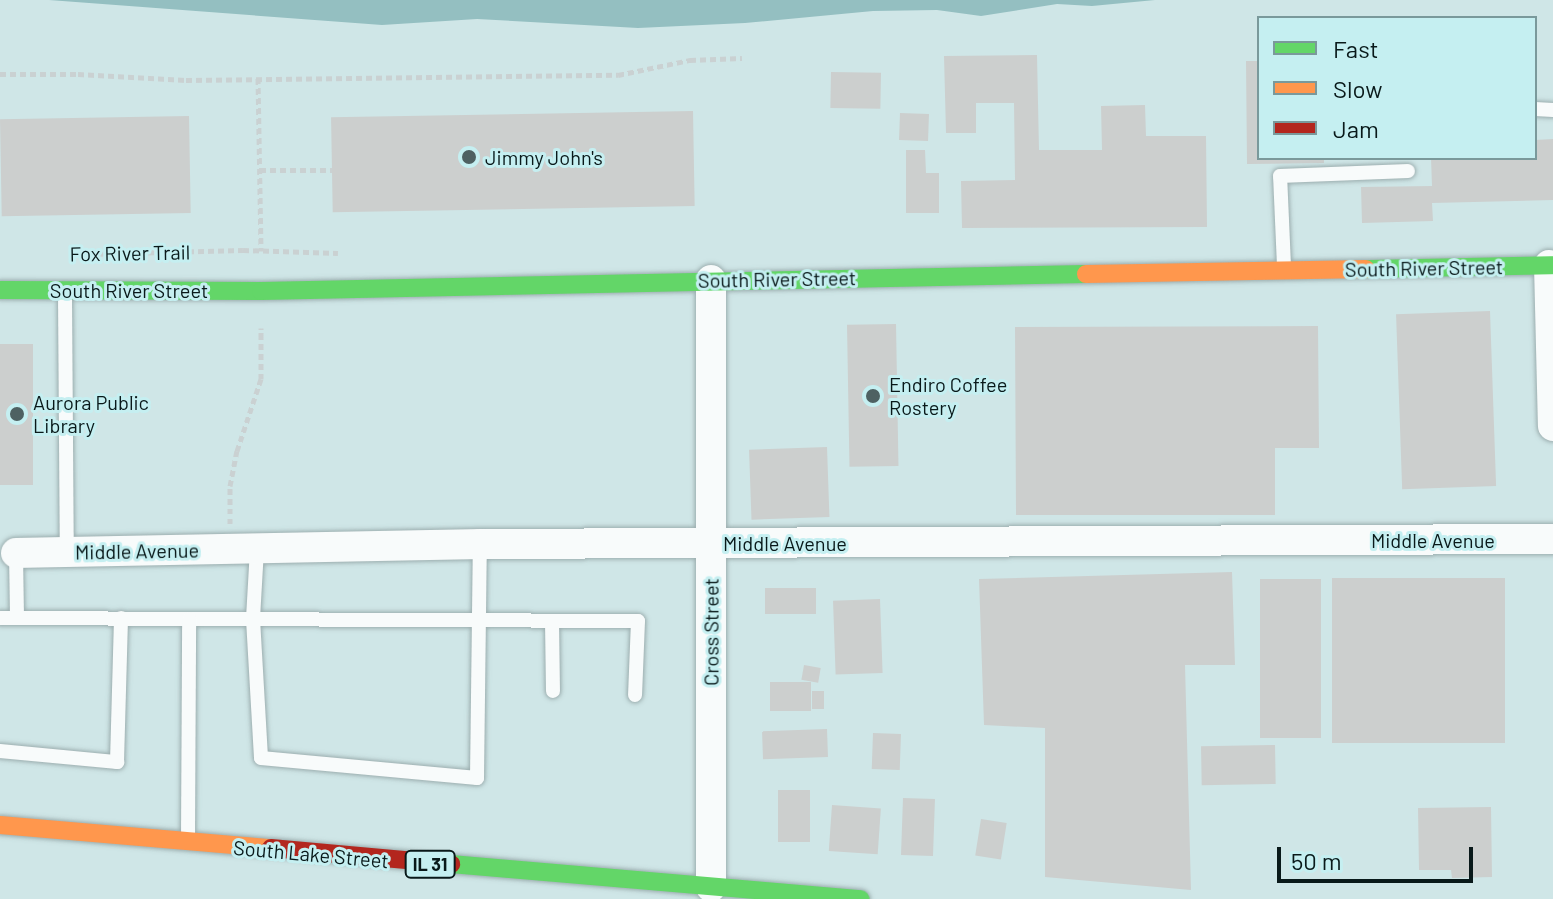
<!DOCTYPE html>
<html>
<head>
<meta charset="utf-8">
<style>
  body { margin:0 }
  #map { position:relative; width:1553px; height:899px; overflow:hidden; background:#cfe6e7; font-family:Barlow,sans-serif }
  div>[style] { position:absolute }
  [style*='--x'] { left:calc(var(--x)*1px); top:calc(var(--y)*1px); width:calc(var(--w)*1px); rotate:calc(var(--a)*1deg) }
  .water>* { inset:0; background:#94bfc1 }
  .building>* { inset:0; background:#cccfce; transform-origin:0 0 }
  .path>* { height:5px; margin-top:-2.5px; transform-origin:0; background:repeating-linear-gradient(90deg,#cad1d2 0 6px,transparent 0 10px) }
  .roads { filter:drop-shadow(0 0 2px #9caeaf) drop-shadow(0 0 2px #9caeaf) }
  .lane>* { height:14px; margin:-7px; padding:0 7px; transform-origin:7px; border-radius:7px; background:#f8fbfb }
  .street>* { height:30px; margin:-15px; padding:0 15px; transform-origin:15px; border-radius:15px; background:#f8fbfb }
  .fast>* { height:18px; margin:-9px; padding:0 9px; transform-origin:9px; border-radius:9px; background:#63d668 }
  .slow>* { height:18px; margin:-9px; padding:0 9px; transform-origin:9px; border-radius:9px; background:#ff974d }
  .jam>* { height:18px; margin:-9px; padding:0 9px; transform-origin:9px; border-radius:9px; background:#b3261e }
  .dots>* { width:22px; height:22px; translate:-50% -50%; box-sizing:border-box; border:4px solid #c5eff1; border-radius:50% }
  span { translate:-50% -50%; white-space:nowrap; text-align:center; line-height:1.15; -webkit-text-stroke:6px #c5eff1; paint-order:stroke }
  .shield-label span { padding:2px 6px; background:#c5eff1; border:2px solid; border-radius:6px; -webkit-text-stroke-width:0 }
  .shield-label { font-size:18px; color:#09191a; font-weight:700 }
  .poi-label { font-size:20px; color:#09191a }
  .left { translate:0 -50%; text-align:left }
  .street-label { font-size:20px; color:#09191a }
  .legend { position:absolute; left:1257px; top:16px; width:280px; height:144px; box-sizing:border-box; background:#c5eff1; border:2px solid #7a999b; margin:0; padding:10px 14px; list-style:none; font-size:24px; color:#09191a }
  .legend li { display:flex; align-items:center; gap:16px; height:40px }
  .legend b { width:40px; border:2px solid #7a999b }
  .scale { position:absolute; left:1277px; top:847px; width:196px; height:36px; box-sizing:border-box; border:4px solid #09191a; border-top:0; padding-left:10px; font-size:24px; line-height:28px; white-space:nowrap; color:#09191a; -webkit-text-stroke:6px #c5eff1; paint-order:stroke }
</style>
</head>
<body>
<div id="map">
  <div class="water">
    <div style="clip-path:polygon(49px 0,1155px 0,1092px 6px,1057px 4px,981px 16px,937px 10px,873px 11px,745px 23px,638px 28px,477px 19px,382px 25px)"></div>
  </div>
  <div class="building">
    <div style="clip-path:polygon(1037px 55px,1039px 150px,1102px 150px,1101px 106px,1145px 105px,1146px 136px,1206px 136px,1207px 227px,962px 228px,961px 181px,1015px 180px,1014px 103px,976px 103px,976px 133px,946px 133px,944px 56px)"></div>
    <div style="clip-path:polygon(1246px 61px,1259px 61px,1259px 158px,1324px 158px,1324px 163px,1247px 164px)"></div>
    <div style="left:831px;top:72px;width:50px;height:36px;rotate:1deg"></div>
    <div style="left:693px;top:111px;width:95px;height:362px;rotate:89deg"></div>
    <div style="left:900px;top:113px;width:29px;height:27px;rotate:2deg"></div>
    <div style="left:189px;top:116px;width:97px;height:189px;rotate:89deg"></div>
    <div style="clip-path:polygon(1553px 139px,1553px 200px,1432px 203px,1433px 221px,1362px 223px,1361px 187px,1432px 186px,1431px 158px,1535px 158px,1535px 140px)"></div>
    <div style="clip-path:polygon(906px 150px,925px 150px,926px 173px,939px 173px,939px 213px,906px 213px)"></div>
    <div style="left:1490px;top:311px;width:175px;height:94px;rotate:88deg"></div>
    <div style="left:896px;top:324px;width:142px;height:49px;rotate:89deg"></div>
    <div style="clip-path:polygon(1318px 326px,1319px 448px,1275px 448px,1275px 515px,1016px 515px,1015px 327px)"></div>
    <div style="left:0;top:344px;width:33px;height:141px"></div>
    <div style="left:827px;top:447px;width:70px;height:78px;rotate:88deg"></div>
    <div style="clip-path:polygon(1232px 572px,1235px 665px,1185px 665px,1191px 890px,1045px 877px,1045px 728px,984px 725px,979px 579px)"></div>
    <div style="left:1505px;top:578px;width:165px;height:173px;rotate:90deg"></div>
    <div style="left:1260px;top:579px;width:61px;height:159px"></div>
    <div style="left:765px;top:588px;width:51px;height:26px"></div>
    <div style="left:880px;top:599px;width:74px;height:47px;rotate:88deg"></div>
    <div style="left:804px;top:665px;width:17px;height:15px;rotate:10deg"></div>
    <div style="left:770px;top:682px;width:41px;height:29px"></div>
    <div style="left:812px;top:691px;width:12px;height:18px"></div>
    <div style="left:827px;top:729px;width:28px;height:65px;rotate:88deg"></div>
    <div style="left:873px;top:733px;width:28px;height:36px;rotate:2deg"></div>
    <div style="left:1275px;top:745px;width:39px;height:74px;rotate:89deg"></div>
    <div style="left:778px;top:790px;width:32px;height:52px"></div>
    <div style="left:903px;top:798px;width:32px;height:57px;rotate:2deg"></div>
    <div style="left:832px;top:805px;width:49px;height:46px;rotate:4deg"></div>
    <div style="clip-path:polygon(1491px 807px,1492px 877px,1452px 878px,1451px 870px,1419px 870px,1418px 808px)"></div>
    <div style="left:981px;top:819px;width:26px;height:37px;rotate:9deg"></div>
  </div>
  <div class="path">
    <div style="--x:0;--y:74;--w:78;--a:0"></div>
    <div style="--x:78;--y:74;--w:108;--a:3.2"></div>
    <div style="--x:186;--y:80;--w:432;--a:-0.7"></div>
    <div style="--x:618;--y:75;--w:74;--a:-11.8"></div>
    <div style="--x:690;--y:60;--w:52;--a:-2.2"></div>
    <div style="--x:258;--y:78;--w:173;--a:89"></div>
    <div style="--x:260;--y:170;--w:72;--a:0"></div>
    <div style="--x:88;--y:254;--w:155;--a:-1.5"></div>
    <div style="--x:243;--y:250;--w:95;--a:1.8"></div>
    <div style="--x:230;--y:524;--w:38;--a:-90"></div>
    <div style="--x:230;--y:486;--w:36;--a:-79"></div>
    <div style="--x:237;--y:451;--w:76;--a:-71.6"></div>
    <div style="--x:261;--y:379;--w:51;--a:-90"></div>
  </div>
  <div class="roads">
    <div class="lane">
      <div style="--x:1535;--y:109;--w:18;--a:3"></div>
      <div style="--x:1284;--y:266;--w:90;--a:-92.5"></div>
      <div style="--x:1280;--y:176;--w:128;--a:-2.2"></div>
      <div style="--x:65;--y:295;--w:257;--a:89.6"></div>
      <div style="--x:257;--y:549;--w:70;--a:93.3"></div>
      <div style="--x:253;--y:619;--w:139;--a:86.7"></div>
      <div style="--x:261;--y:758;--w:217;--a:5.3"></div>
      <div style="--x:477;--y:778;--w:234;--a:-89.3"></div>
      <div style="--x:16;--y:553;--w:65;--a:89.1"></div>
      <div style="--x:0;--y:618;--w:638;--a:0.27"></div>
      <div style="--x:638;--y:621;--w:74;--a:92.3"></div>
      <div style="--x:552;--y:621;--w:70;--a:89.2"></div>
      <div style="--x:0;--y:751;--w:118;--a:5.4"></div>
      <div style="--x:117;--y:762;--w:144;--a:-88.4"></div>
      <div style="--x:188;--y:838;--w:219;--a:-89.7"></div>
    </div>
    <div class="street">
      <div style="--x:1549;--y:265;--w:161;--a:88.6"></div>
      <div style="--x:16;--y:553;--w:464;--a:-1.1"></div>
      <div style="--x:480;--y:544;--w:1073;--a:-0.27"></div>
      <div style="--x:711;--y:887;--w:607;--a:-90"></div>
    </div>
    <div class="fast">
      <div style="--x:1366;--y:269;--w:187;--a:-1.2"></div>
      <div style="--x:0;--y:290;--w:261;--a:0.2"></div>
      <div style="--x:261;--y:291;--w:825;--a:-1.18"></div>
      <div style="--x:451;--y:864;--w:411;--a:4.9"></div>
    </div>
    <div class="slow">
      <div style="--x:1086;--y:274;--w:280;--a:-1"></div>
      <div style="--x:0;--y:825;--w:272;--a:4.9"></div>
    </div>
    <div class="jam">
      <div style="--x:271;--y:848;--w:181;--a:5.1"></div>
    </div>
  </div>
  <div class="dots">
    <div style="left:469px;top:157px;background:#4e6162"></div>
    <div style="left:873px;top:396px;background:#4e6162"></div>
    <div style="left:17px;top:414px;background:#4e6162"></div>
  </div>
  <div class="shield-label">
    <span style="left:430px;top:864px">IL 31</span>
  </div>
  <div class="poi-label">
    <span class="left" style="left:485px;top:157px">Jimmy John's</span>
    <span class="left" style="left:889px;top:396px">Endiro Coffee<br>Rostery</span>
    <span class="left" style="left:33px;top:414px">Aurora Public<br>Library</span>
  </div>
  <div class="street-label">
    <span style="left:130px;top:253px;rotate:-1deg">Fox River Trail</span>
    <span style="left:1424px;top:268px;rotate:-1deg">South River Street</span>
    <span style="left:777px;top:279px;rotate:-1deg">South River Street</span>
    <span style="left:129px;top:290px">South River Street</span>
    <span style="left:1433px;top:540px">Middle Avenue</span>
    <span style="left:785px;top:543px">Middle Avenue</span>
    <span style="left:137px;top:551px;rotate:-1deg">Middle Avenue</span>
    <span style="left:711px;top:632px;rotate:-90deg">Cross Street</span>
    <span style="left:311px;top:854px;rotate:5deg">South Lake Street</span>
  </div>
  <ul class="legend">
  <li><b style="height:10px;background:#63d668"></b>Fast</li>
  <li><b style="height:10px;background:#ff974d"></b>Slow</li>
  <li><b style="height:10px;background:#b3261e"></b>Jam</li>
  </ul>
  <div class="scale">50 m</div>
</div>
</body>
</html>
